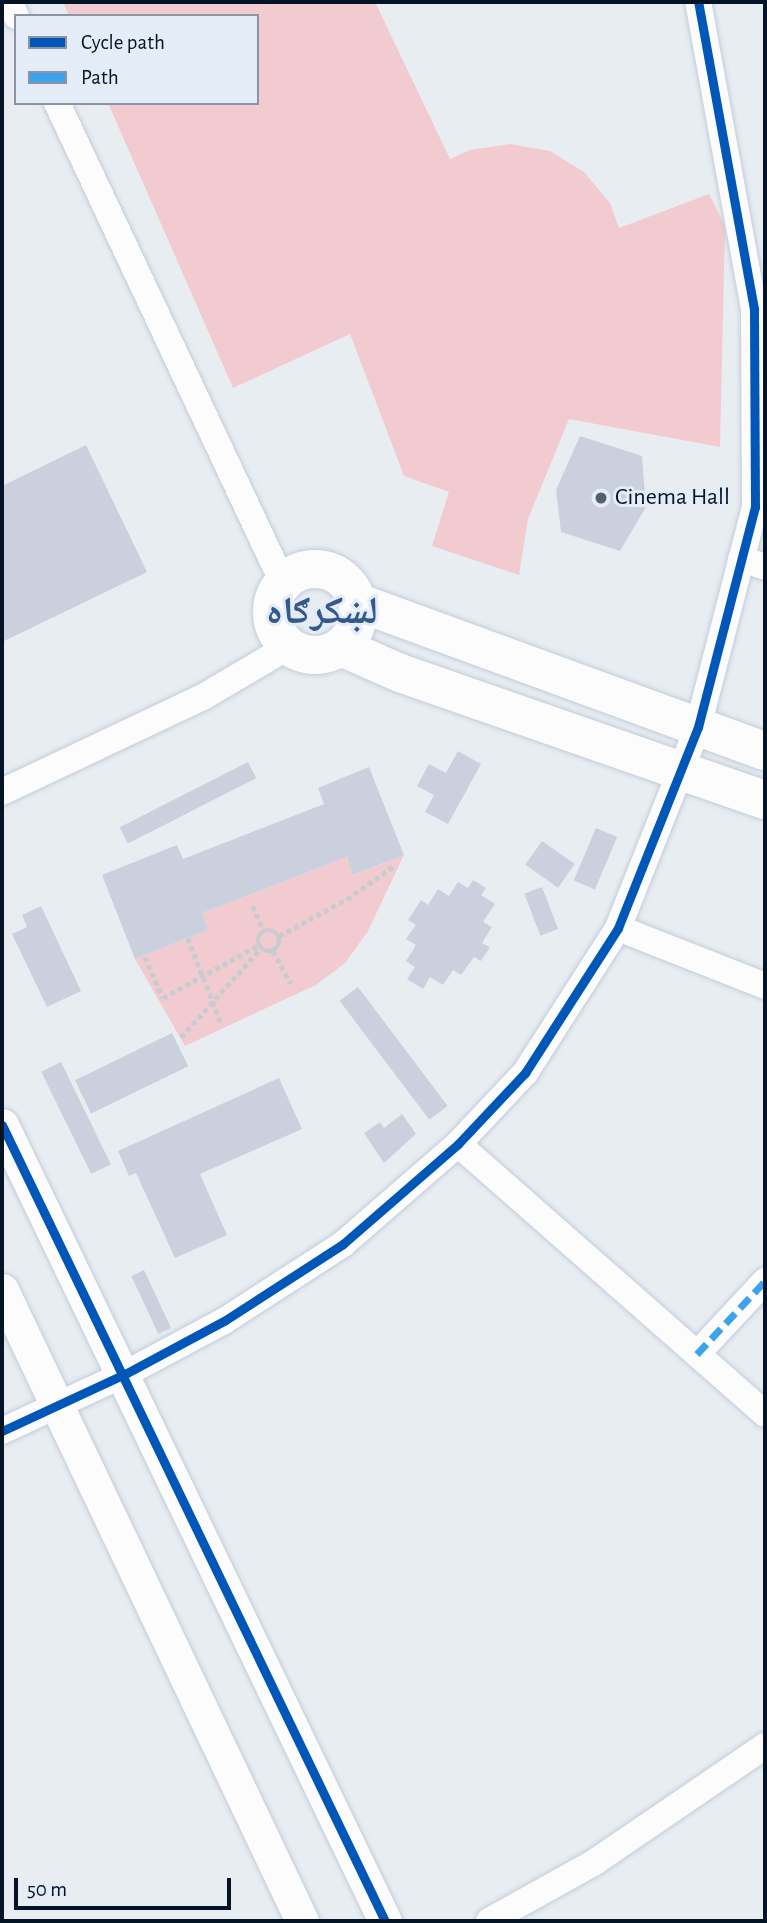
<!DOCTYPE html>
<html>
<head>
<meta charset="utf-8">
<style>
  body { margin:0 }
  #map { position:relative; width:767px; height:1923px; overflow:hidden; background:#e8edf2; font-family:"Alegreya Sans","Noto Naskh Arabic",sans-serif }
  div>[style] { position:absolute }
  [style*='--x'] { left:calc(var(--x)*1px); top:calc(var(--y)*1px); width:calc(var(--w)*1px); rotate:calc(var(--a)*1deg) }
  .green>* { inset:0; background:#f2cbd0 }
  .building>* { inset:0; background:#cbd0df; transform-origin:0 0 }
  .path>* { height:4.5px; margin-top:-2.25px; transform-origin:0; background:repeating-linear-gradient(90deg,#c8cbcf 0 5px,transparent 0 8.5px) }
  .path>.ring { margin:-2.25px; padding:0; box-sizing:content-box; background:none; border:4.5px solid #c8cbcf; border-radius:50% }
  .roads { filter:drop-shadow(0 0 2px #c2ccda) drop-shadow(0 0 2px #c2ccda) }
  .minor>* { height:26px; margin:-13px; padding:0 13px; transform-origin:13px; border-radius:13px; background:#fcfcfd }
  .tertiary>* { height:33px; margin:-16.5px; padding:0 16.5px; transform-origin:16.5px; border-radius:16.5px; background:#fcfcfd }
  .secondary>* { height:38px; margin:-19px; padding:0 19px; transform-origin:19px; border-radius:19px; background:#fcfcfd }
  .secondary>.ring { margin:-19px; padding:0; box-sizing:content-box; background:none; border:38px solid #fcfcfd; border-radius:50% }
  .quiet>* { height:7px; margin-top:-3.5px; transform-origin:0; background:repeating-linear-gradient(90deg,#3ca2eb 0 14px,transparent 0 21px) }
  .cycleway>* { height:9px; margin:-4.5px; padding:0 4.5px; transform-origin:4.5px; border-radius:4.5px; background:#0057b8 }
  .dots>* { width:19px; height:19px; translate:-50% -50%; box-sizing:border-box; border:4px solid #e3ecf7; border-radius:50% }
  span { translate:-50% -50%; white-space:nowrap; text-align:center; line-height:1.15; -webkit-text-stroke:6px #e3ecf7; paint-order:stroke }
  .poi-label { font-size:24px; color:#041326 }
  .left { translate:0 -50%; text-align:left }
  .town-label { font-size:38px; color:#325989; font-weight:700 }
  .frame { position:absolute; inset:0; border:4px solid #041326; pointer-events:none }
  .legend { position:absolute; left:14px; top:14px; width:245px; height:91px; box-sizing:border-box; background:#e3ecf7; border:2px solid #8a95a3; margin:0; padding:9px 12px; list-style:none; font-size:21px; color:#041326 }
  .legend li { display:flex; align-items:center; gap:14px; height:35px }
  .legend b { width:35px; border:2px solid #8a95a3 }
  .scale { position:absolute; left:14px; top:1878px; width:217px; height:32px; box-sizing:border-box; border:4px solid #041326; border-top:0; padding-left:9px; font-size:21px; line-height:24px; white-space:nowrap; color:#041326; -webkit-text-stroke:5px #e3ecf7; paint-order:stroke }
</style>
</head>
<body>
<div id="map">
  <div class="green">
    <div style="clip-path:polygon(63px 2px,375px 2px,450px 159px,470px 150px,510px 144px,550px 151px,584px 172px,610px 203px,619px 228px,709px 194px,725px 226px,720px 447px,569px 419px,528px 519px,519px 575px,432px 546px,449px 492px,404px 476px,350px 334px,233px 388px,108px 103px,257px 103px,257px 16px,69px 16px)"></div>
    <div style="clip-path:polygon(404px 855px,368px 931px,345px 963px,316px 985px,185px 1046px,135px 959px,208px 930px,202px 913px,347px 857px,354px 875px)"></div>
  </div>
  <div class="building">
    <div style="clip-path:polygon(580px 436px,642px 456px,646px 507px,620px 551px,561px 532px,556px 490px)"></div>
    <div style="clip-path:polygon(86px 445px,147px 572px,2px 642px,2px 486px)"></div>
    <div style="clip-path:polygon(458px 751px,481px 764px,448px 824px,425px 812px,434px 795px,417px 786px,429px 764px,446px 773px)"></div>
    <div style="left:248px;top:762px;width:18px;height:144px;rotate:63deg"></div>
    <div style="clip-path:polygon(369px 767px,404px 855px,353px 875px,347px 857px,202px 913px,208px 930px,135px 959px,102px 875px,177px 845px,183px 859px,324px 804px,318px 788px)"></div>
    <div style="left:596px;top:828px;width:23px;height:57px;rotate:23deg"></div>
    <div style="left:542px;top:841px;width:40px;height:29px;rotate:35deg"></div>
    <div style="clip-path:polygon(473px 880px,486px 888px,481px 895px,495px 904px,483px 922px,492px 927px,482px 943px,490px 947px,481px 961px,474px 957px,461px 975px,453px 970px,443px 985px,430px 977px,423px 989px,407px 979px,415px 967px,406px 961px,416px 945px,406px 939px,416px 925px,408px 920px,421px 900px,428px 905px,438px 889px,449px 896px,458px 882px,468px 888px)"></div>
    <div style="left:542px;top:887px;width:45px;height:19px;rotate:69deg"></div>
    <div style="clip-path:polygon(41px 906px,81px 991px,47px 1007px,12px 934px,27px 927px,22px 915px)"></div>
    <div style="left:358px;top:987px;width:149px;height:23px;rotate:53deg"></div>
    <div style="left:172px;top:1033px;width:37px;height:108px;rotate:64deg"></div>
    <div style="left:61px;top:1062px;width:114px;height:22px;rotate:64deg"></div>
    <div style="clip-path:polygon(279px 1078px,302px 1129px,200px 1174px,227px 1235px,175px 1258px,136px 1173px,129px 1176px,118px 1151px)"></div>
    <div style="clip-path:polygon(402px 1114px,416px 1134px,384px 1163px,364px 1133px,380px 1122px,384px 1128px)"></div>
    <div style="left:144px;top:1270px;width:64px;height:14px;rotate:65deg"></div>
  </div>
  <div class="path">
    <div style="--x:253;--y:906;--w:28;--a:67"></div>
    <div class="ring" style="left:258px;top:930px;width:17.5px;height:17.5px"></div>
    <div style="--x:279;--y:936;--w:77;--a:-28.6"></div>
    <div style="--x:347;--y:899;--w:59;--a:-35.3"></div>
    <div style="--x:188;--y:938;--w:91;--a:68.8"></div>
    <div style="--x:273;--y:951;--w:37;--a:61"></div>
    <div style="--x:145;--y:957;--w:45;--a:66.3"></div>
    <div style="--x:163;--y:998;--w:110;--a:-28.9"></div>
    <div style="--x:181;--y:1037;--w:120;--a:-48"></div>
  </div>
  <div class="roads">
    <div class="minor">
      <div style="--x:10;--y:2;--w:15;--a:67"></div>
      <div style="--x:57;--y:103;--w:531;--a:64.79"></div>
      <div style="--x:741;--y:559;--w:25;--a:18"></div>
      <div style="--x:2;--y:792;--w:222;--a:-25.3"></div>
      <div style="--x:203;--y:697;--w:99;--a:-30.5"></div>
      <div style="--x:618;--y:928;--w:158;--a:21.5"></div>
      <div style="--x:458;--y:1144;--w:409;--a:41.3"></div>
      <div style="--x:697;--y:1354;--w:100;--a:-47"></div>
      <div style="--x:2;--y:1431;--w:136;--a:-24.9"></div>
      <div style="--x:125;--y:1374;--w:112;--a:-28.2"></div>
      <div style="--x:224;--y:1321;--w:142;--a:-32.9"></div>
      <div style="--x:343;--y:1244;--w:152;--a:-41"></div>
      <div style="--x:458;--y:1144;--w:98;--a:-46.7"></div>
      <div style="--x:525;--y:1073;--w:172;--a:-57.3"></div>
      <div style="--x:618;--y:928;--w:216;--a:-68.3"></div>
      <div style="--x:698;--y:727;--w:227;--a:-75.5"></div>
      <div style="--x:755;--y:507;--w:198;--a:-90.3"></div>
      <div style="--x:754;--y:309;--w:312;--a:-100.3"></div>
      <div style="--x:489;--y:1921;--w:121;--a:-29.1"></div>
      <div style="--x:595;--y:1862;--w:206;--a:-34.3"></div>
    </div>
    <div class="tertiary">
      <div style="--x:2;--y:1125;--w:883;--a:64.31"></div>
      <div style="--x:2;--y:1290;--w:699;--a:64.57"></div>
    </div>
    <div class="secondary">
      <div class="ring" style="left:272px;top:569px;width:48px;height:48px"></div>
      <div style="--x:357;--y:602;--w:434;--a:20.1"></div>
      <div style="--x:341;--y:647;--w:64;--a:23.8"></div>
      <div style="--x:400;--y:673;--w:386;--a:19.2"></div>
    </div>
  </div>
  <div class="quiet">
    <div style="--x:697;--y:1354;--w:100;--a:-47"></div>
  </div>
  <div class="cycleway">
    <div style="--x:2;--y:1125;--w:883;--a:64.31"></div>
    <div style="--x:2;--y:1431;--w:136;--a:-24.9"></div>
    <div style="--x:125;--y:1374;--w:112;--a:-28.2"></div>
    <div style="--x:224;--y:1321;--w:142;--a:-32.9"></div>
    <div style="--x:343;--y:1244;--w:152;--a:-41"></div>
    <div style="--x:458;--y:1144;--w:98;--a:-46.7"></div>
    <div style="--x:525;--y:1073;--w:172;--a:-57.3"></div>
    <div style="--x:618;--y:928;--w:216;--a:-68.3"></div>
    <div style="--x:698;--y:727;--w:227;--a:-75.5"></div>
    <div style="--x:755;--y:507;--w:198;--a:-90.3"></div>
    <div style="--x:754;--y:309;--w:312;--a:-100.3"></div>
  </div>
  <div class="dots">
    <div style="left:601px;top:498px;background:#545f6d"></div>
  </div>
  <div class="poi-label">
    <span class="left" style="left:615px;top:498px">Cinema Hall</span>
  </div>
  <div class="town-label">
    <span style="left:322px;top:613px">لښکرګاه</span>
  </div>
  <div class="frame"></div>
  <ul class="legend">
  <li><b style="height:9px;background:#0057b8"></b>Cycle path</li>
  <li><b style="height:9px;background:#3ca2eb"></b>Path</li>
  </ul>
  <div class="scale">50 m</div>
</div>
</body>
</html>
